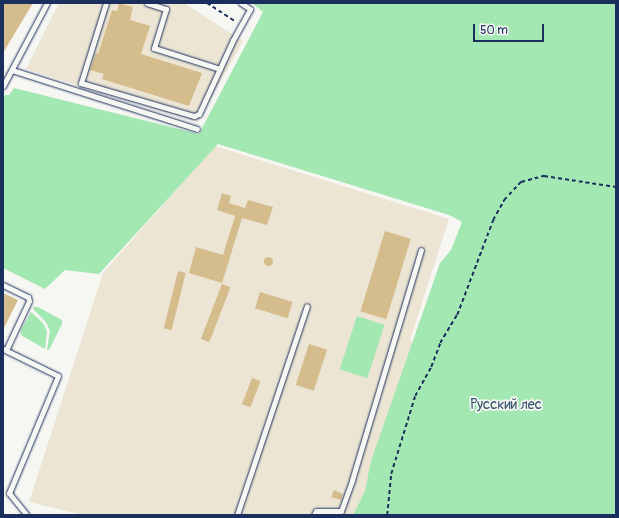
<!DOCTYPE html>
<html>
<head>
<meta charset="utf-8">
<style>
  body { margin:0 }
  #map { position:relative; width:619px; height:518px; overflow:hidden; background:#f6f6f2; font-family:Pangolin,sans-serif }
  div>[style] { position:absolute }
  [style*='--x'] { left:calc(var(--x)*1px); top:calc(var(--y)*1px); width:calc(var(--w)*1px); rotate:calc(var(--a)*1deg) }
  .built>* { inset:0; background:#ece5d3 }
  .green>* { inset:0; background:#a3e7b2; transform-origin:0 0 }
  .building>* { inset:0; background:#d5bc8c; transform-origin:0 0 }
  .round { border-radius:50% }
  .path>* { height:1.5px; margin-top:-0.75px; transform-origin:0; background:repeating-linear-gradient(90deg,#1b2f5e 0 4px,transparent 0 7px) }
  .roads { filter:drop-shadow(0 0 1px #1b2f5e) drop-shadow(0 0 1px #1b2f5e) }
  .lane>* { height:5px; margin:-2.5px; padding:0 2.5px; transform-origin:2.5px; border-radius:2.5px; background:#f6f6f2 }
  span { translate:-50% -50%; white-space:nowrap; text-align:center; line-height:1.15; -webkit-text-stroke:3.5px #f6f6f2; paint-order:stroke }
  .park-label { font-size:14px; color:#36546f }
  .frame { position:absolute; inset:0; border:4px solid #1b2f5e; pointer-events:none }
  .scale { position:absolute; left:473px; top:24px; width:71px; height:18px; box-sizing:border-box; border:2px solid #1b2f5e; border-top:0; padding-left:5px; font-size:12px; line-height:14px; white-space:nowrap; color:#1b2f5e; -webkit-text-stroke:3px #f6f6f2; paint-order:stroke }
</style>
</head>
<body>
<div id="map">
  <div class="built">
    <div style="clip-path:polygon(59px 3px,184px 3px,243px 41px,198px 122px,26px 69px)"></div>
    <div style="clip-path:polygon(215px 146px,449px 219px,410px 340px,418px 342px,358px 515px,83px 515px,29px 502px,103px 273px)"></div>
  </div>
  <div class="green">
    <div style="clip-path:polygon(252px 3px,616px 3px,616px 515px,353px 515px,365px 491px,371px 461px,440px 263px,451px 250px,462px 222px,449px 215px,218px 144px,99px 274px,65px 270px,45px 289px,3px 268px,3px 100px,5px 95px,9px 95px,14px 88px,199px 134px,263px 12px)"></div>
    <div style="clip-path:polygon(34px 307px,38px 307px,62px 320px,62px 324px,49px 350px,47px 350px,50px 330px,45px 321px,33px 309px)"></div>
    <div style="clip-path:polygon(31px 312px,43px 323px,47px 331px,45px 349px,21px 335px,21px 330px)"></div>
    <div style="left:357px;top:316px;width:29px;height:56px;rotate:18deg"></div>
  </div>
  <div class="building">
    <div style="clip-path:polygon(3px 3px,33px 3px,3px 53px)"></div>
    <div style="clip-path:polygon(119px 3px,133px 7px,130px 20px,150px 26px,141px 54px,202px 73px,189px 106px,102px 79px,104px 74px,90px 70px,96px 53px,98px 54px,112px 10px,117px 11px)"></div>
    <div style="clip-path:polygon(222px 193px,231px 196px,229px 203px,245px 208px,248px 200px,273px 207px,267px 225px,242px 218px,222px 283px,189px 273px,196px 247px,223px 255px,235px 216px,217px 210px)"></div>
    <div style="left:385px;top:231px;width:27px;height:84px;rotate:17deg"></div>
    <div class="round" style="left:263.5px;top:256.5px;width:9px;height:9px"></div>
    <div style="left:178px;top:271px;width:8px;height:59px;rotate:14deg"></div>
    <div style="left:222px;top:284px;width:9px;height:59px;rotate:21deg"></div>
    <div style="left:260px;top:292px;width:34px;height:17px;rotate:17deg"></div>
    <div style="clip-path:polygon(3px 293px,18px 300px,3px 330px)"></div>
    <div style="left:309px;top:344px;width:19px;height:43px;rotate:18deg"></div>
    <div style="left:252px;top:378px;width:9px;height:28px;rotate:21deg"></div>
    <div style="clip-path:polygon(334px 490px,343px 494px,341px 500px,331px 497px)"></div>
  </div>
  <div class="path">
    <div style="--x:207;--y:3;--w:35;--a:33"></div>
    <div style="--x:387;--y:515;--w:41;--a:-84.4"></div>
    <div style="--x:391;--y:474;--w:82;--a:-72.9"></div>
    <div style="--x:415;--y:396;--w:33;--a:-61"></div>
    <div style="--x:431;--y:367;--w:26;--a:-69"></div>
    <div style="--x:440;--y:343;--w:33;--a:-59"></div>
    <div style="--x:457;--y:315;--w:102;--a:-69.2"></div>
    <div style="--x:493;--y:220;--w:23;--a:-61"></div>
    <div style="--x:504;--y:200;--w:25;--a:-47"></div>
    <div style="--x:521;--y:182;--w:24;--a:-15"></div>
    <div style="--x:544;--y:176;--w:73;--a:8.7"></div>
  </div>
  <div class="roads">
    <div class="lane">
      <div style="--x:106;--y:3;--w:84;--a:107.4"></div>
      <div style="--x:81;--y:83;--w:118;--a:16.3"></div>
      <div style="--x:194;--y:116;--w:5;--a:-22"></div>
      <div style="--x:199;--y:114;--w:81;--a:-65.3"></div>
      <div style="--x:233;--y:40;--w:35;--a:-61"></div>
      <div style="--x:250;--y:9;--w:11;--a:-146"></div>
      <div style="--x:147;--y:3;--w:20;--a:18"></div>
      <div style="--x:166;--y:9;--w:41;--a:107.1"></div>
      <div style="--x:154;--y:48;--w:69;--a:17.7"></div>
      <div style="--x:12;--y:70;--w:194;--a:17.7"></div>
      <div style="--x:3;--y:86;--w:94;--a:-62.1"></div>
      <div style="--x:3;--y:285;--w:28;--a:26"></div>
      <div style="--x:28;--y:297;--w:4;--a:76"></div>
      <div style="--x:29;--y:301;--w:54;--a:115.1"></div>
      <div style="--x:3;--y:349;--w:61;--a:26.1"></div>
      <div style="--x:58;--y:376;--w:127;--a:112.7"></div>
      <div style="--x:9;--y:493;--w:28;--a:51"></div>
      <div style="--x:237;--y:515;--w:220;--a:-71.5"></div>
      <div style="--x:314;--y:515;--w:4;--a:-63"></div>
      <div style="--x:316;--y:511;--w:25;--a:0"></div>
      <div style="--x:341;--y:511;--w:33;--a:-70"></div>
      <div style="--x:352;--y:480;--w:240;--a:-73.3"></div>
    </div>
  </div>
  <div class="park-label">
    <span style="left:506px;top:405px">Русский лес</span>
  </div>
  <div class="frame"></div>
  <div class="scale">50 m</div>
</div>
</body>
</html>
